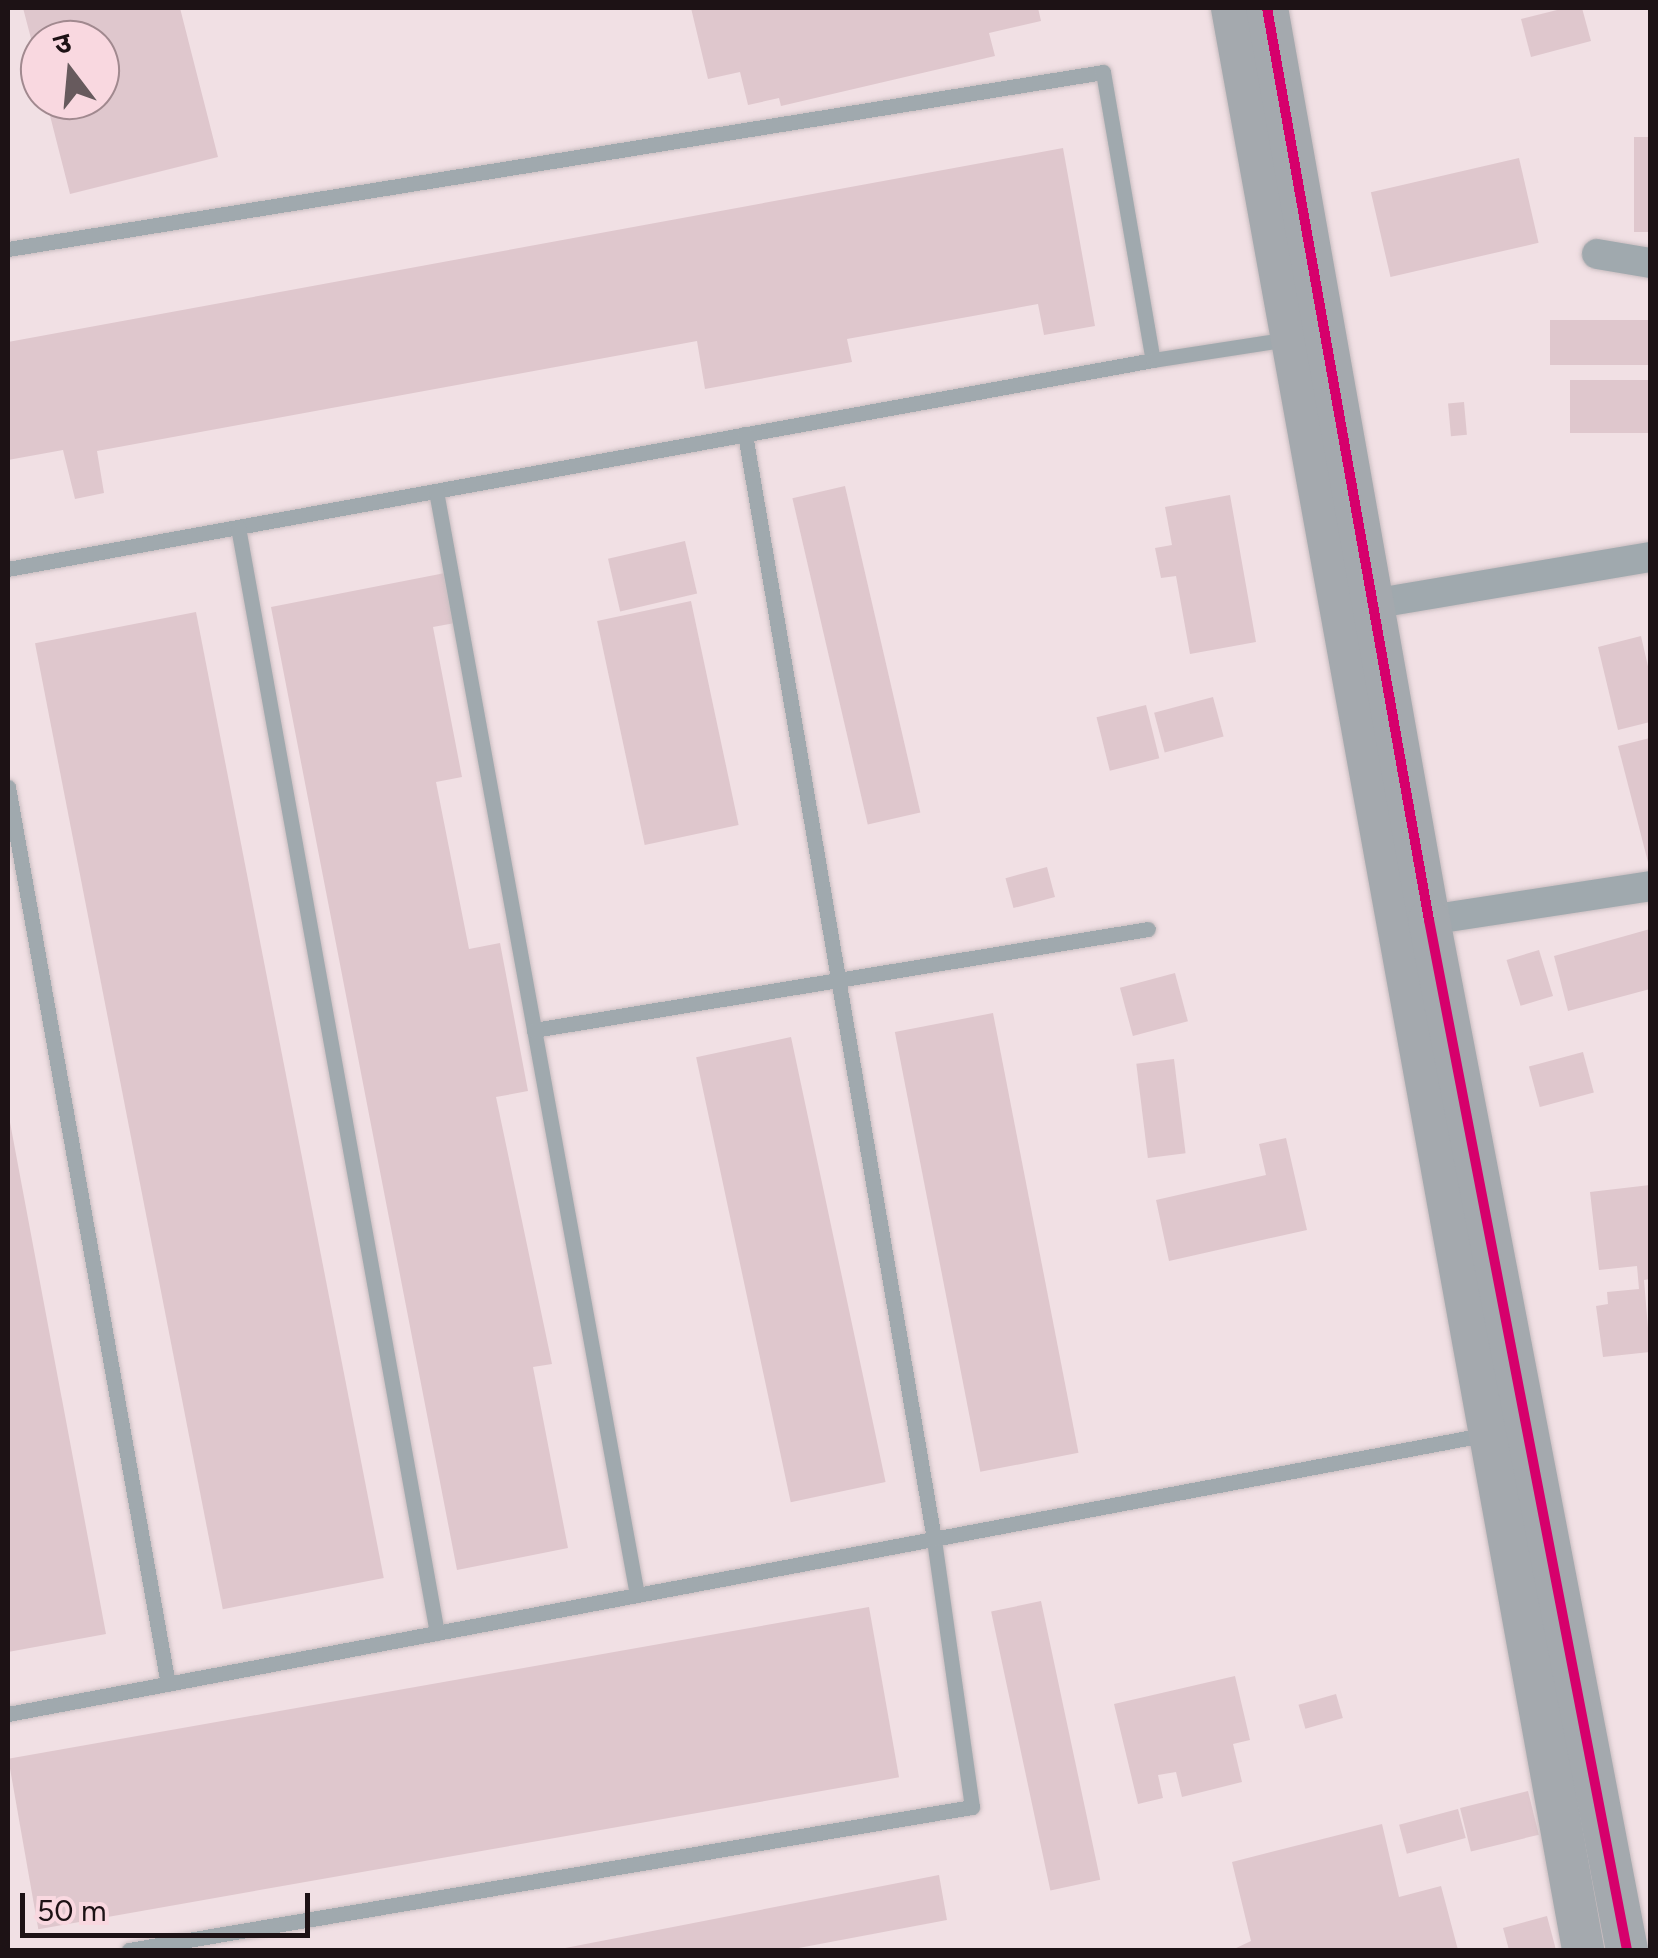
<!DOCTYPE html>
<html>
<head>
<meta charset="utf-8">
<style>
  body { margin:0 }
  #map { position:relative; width:1658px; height:1958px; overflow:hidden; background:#f1e0e4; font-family:Figtree,"Noto Sans Devanagari",sans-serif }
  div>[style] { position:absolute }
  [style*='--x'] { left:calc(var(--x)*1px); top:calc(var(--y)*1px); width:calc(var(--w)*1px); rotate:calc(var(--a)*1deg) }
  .building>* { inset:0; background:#dfc7cd; transform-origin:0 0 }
  .roads { filter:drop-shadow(0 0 2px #c9bdc0) drop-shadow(0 0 2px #c9bdc0) }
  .lane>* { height:15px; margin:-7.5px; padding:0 7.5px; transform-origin:7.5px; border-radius:7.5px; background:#a0a9ae }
  .street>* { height:30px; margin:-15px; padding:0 15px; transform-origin:15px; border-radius:15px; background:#a0a9ae }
  .secondary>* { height:42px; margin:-21px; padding:0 21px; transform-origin:21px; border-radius:21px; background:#a4a9ae }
  .cycleway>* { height:10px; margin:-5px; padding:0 5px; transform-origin:5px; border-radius:5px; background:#d6006c }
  span { translate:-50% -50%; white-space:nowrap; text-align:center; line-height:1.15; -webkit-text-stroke:8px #f9d8e0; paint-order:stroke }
  .frame { position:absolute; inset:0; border:10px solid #1d1215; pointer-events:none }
  .north { position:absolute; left:20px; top:20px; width:100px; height:100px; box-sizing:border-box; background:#f9d8e0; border:2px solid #a1898f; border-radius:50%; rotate:344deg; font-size:28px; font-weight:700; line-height:40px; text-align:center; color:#1d1215 }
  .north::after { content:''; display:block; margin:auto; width:35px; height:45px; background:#675a5d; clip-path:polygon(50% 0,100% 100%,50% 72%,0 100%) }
  .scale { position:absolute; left:20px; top:1893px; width:290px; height:45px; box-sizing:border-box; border:5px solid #1d1215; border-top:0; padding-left:12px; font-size:30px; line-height:35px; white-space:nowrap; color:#1d1215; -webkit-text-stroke:8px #f9d8e0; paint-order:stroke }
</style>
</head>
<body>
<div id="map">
  <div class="building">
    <div style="clip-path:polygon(23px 8px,180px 8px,218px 157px,70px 194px,46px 100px,100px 100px,100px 40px,40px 40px,39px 69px)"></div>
    <div style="clip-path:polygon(691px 8px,1038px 8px,1041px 21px,989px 33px,995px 56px,781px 106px,779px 98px,748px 105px,740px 72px,708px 79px)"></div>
    <div style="clip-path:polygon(1565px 8px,1582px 8px,1591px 41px,1531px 57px,1521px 19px)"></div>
    <div style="left:1634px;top:137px;width:16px;height:95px"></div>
    <div style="clip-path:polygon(1063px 148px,1095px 326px,1044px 335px,1038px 304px,847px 339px,852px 362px,705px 389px,697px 341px,97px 451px,104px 493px,75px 499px,63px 450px,8px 460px,8px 342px)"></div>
    <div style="left:1519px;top:158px;width:87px;height:152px;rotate:77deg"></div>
    <div style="left:1650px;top:320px;width:45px;height:100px;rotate:90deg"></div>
    <div style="left:1650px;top:380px;width:53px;height:80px;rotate:90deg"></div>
    <div style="left:1464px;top:402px;width:33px;height:16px;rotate:85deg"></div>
    <div style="left:845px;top:486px;width:335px;height:54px;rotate:77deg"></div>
    <div style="clip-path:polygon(1230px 495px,1256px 642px,1190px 654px,1176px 576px,1161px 578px,1155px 548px,1172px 545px,1165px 507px)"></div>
    <div style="left:685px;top:541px;width:54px;height:79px;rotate:77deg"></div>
    <div style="clip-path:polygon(445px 573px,455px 623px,433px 627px,462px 777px,436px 782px,469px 949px,500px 943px,528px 1091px,496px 1097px,552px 1364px,533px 1367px,568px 1548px,457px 1570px,271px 607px)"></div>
    <div style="left:691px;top:601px;width:229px;height:96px;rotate:78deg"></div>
    <div style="left:196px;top:612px;width:984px;height:164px;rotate:79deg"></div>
    <div style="clip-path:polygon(1641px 636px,1650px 675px,1650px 722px,1618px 730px,1598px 647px)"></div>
    <div style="left:1213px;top:697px;width:41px;height:61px;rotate:75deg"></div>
    <div style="left:1146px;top:705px;width:55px;height:51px;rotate:76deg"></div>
    <div style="clip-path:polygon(1650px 738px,1650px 866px,1649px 866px,1618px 746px)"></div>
    <div style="left:1047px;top:867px;width:31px;height:43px;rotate:75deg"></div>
    <div style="clip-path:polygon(1650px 929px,1650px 989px,1568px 1011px,1554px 956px)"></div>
    <div style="left:1539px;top:950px;width:48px;height:34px;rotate:73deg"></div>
    <div style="left:1175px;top:973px;width:50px;height:57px;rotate:75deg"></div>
    <div style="left:993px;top:1013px;width:448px;height:100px;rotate:79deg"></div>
    <div style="left:791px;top:1037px;width:455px;height:97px;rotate:78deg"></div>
    <div style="left:1583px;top:1052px;width:42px;height:56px;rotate:75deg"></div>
    <div style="left:1174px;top:1059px;width:95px;height:38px;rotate:83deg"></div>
    <div style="clip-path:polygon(9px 1117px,106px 1634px,8px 1652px,8px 1118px)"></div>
    <div style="clip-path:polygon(1286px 1138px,1307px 1230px,1169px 1261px,1156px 1200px,1266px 1175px,1259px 1144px)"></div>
    <div style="clip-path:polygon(1650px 1185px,1650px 1279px,1644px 1280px,1650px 1352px,1603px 1357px,1596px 1306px,1608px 1304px,1607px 1292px,1639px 1289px,1637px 1266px,1599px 1270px,1590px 1192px)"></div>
    <div style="left:1041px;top:1601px;width:285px;height:51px;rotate:78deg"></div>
    <div style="left:869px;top:1607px;width:173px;height:874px;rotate:80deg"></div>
    <div style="clip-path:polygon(1235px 1676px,1250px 1740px,1233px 1744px,1242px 1782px,1182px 1797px,1176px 1772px,1158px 1775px,1163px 1798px,1138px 1804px,1114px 1704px)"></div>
    <div style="left:1336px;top:1694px;width:25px;height:39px;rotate:74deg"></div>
    <div style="left:1528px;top:1791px;width:45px;height:70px;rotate:76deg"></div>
    <div style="left:1458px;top:1809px;width:30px;height:61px;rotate:75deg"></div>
    <div style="clip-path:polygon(1382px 1824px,1399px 1897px,1441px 1886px,1458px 1950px,1232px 1950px,1251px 1941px,1232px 1862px)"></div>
    <div style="clip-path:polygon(939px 1875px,947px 1920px,788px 1950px,555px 1950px)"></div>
    <div style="clip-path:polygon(1547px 1916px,1556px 1950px,1509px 1950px,1503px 1928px)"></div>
  </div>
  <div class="roads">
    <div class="lane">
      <div style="--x:8;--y:249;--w:1109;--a:-9.18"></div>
      <div style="--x:1103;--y:72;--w:292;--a:80.2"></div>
      <div style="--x:1153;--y:360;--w:1164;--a:169.66"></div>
      <div style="--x:1153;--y:360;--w:137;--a:-8.8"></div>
      <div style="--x:436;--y:491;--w:1122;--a:79.68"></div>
      <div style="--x:238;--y:527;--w:1124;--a:79.8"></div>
      <div style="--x:8;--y:787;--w:911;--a:79.89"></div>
      <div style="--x:534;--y:1030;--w:622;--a:-9.34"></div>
      <div style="--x:8;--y:1714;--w:1506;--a:-10.71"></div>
      <div style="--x:129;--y:1950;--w:855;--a:-9.63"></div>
      <div style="--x:972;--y:1807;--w:271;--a:-98.1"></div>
      <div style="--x:934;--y:1539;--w:1121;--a:-99.71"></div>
    </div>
    <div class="street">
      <div style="--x:1597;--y:254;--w:54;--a:9.6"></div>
      <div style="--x:1372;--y:604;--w:282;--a:-9.6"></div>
      <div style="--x:1429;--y:920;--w:224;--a:-8.7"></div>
    </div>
    <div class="secondary">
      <div style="--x:1232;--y:8;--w:1973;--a:79.75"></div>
      <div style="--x:1267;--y:8;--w:926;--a:79.93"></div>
      <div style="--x:1429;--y:920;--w:1049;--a:79.12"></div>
    </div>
  </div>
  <div class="cycleway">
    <div style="--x:1267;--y:8;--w:926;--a:79.93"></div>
    <div style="--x:1429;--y:920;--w:1049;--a:79.12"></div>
  </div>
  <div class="frame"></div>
  <div class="north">उ</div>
  <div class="scale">50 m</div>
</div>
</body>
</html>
